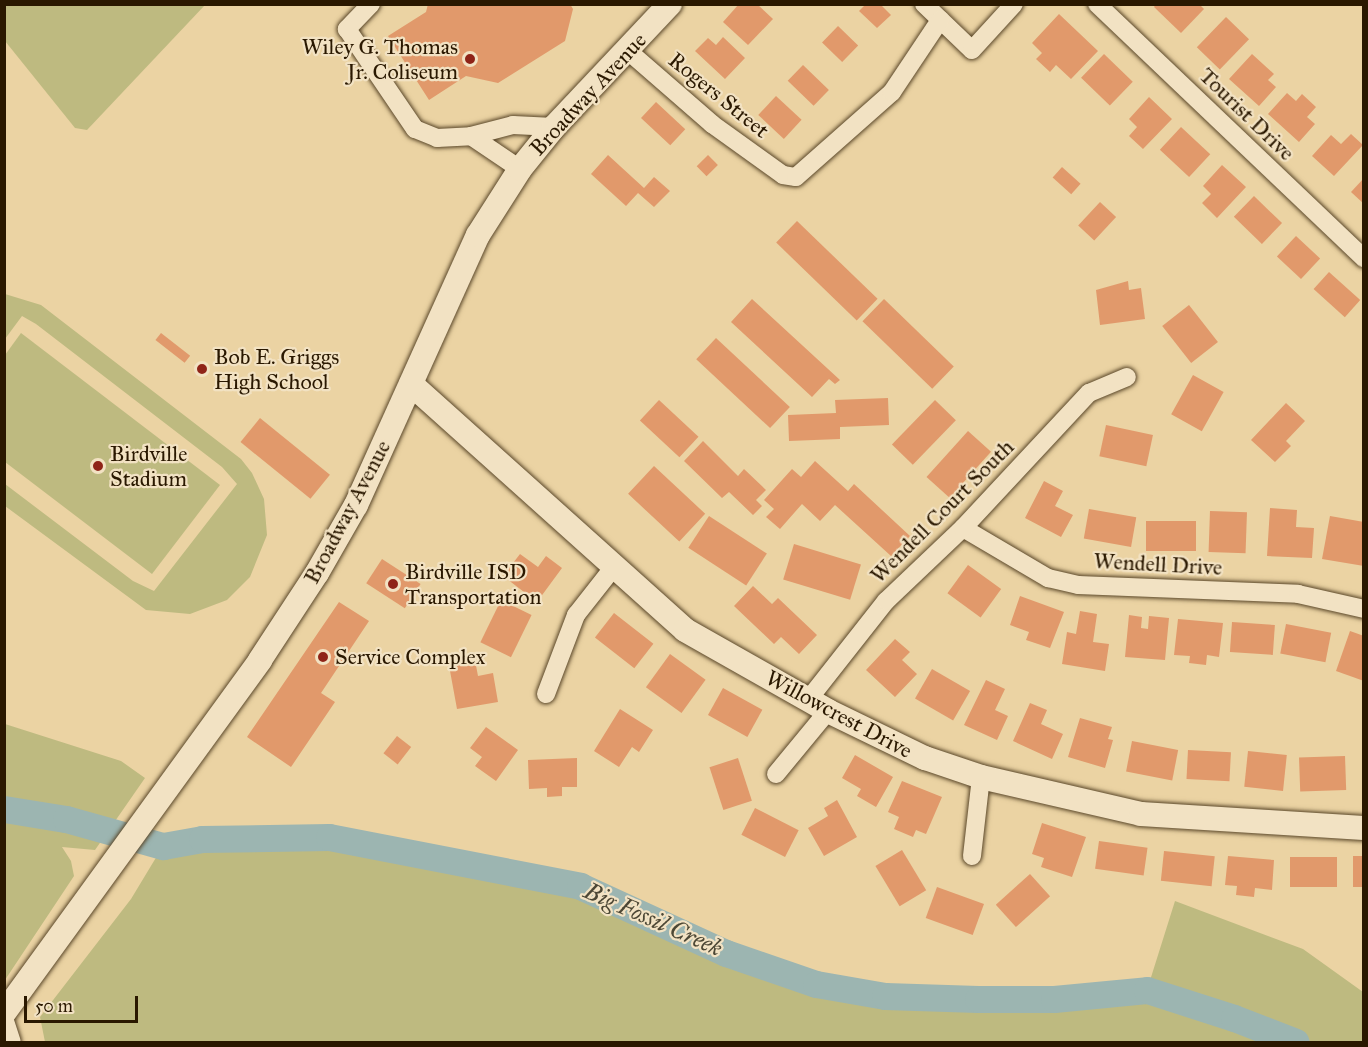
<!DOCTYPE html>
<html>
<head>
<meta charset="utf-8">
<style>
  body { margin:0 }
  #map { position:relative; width:1368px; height:1047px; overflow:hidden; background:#ebd3a3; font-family:"IM FELL Great Primer",serif }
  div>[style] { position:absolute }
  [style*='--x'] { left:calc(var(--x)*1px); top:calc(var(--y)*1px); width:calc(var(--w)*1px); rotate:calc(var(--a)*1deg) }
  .green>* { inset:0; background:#beba80 }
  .river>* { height:27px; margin:-13.5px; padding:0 13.5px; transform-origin:13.5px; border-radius:13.5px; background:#9cb5b1 }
  .building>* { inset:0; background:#e1996b; transform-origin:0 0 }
  .roads { filter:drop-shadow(0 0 2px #5a4729) drop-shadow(0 0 2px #5a4729) }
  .street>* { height:18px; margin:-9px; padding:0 9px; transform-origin:9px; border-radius:9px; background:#f2e2c3 }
  .secondary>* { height:24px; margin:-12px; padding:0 12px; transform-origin:12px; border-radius:12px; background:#f2e2c3 }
  .dots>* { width:16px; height:16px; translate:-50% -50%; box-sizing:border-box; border:3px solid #f2e2c3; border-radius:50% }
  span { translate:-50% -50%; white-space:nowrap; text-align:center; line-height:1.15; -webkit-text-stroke:4.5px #f2e2c3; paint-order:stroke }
  .poi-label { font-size:22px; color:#2a1800 }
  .right { translate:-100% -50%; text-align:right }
  .left { translate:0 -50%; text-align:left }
  .street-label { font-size:22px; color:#2a1800 }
  .water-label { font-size:24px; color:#4c4735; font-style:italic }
  .frame { position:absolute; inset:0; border:6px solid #2a1800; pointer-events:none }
  .scale { position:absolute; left:24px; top:996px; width:114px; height:27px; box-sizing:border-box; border:3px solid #2a1800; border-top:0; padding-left:8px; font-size:18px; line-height:21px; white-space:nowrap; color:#2a1800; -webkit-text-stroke:4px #f2e2c3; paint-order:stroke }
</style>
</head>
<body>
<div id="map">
  <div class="green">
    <div style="clip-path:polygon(4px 5px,5px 4px,205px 5px,87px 130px,75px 128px,5px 41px)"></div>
    <div style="clip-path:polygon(5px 294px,41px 305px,241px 459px,252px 473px,264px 499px,267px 535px,250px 577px,227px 600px,190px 614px,146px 610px,5px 506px,5px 484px,133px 581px,154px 591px,237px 484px,222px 467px,36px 324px,22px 316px,5px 339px)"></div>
    <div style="clip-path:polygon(21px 333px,220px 485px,152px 574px,5px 462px,5px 355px)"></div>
    <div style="clip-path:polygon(5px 724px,121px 761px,145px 778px,95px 850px,62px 847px,71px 861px,74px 876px,5px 980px)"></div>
    <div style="clip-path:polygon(329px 837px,580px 886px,726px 953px,816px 984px,885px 996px,1054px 999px,1147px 990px,1175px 901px,1303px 949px,1363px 992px,1363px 1042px,45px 1042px,40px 1017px,131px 899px,163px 846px)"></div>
  </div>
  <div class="river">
    <div style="--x:4;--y:809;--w:63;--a:9.2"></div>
    <div style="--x:66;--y:819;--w:101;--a:15.6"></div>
    <div style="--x:163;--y:846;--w:40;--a:-10"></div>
    <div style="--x:202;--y:839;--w:127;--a:-0.9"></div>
    <div style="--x:329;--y:837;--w:256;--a:11"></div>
    <div style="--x:580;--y:886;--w:161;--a:24.7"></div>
    <div style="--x:726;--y:953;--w:95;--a:19"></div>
    <div style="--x:816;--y:984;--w:70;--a:9.9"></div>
    <div style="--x:885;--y:996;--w:93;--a:1.8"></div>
    <div style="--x:978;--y:999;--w:76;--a:0"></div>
    <div style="--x:1054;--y:999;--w:93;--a:-5.5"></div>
    <div style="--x:1147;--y:990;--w:91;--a:17.8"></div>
    <div style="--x:1234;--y:1018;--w:66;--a:21.2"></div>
  </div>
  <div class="building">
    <div style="clip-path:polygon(428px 4px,570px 4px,573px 9px,565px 41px,498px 83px,466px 76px,429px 100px,388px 36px,426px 12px)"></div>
    <div style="clip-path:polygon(739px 4px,757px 4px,773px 19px,748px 45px,723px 22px)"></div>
    <div style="clip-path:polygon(866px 4px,880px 4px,891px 15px,877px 28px,859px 11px)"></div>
    <div style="clip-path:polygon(1156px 4px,1199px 4px,1204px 9px,1181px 33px,1154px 7px)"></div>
    <div style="clip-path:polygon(1059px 14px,1098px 51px,1071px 79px,1056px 65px,1050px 72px,1036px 59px,1042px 53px,1032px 43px)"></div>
    <div style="left:1226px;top:17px;width:32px;height:42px;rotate:44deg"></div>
    <div style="left:838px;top:26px;width:28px;height:23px;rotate:44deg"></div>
    <div style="clip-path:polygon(723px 37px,745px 58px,725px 79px,695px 51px,708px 38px,716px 45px)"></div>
    <div style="left:1104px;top:54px;width:40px;height:33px;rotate:44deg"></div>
    <div style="clip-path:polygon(1252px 54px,1274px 74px,1268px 80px,1276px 87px,1259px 106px,1229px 79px)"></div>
    <div style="left:803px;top:65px;width:36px;height:22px;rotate:44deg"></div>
    <div style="clip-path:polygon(1287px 93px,1296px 101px,1302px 94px,1316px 107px,1307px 117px,1315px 124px,1299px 142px,1268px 114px)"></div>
    <div style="left:776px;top:96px;width:35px;height:26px;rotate:43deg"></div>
    <div style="clip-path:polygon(1149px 97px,1172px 119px,1143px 149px,1129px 136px,1137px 127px,1129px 119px)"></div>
    <div style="left:656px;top:102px;width:40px;height:22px;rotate:43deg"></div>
    <div style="left:1181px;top:127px;width:40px;height:31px;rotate:43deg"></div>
    <div style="clip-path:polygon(1351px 134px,1363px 145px,1334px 176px,1312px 156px,1331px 135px,1341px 144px)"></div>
    <div style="clip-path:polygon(608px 155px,644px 188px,654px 177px,670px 191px,654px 207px,638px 193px,626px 206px,591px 174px)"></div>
    <div style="left:708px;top:155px;width:14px;height:16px;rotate:45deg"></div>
    <div style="clip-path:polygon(1222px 165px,1246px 187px,1217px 218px,1202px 203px,1211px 194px,1203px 186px)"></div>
    <div style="left:1062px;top:167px;width:25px;height:14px;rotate:42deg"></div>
    <div style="clip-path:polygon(1364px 178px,1364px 204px,1351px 192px)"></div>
    <div style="left:1254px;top:196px;width:39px;height:29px;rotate:44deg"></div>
    <div style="left:1100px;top:202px;width:22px;height:32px;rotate:43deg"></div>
    <div style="left:797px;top:221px;width:112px;height:30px;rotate:44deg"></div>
    <div style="left:1296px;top:236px;width:33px;height:28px;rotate:43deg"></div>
    <div style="left:1329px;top:272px;width:42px;height:23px;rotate:42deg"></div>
    <div style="clip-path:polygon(1128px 281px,1129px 290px,1141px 288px,1145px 319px,1100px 325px,1096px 290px)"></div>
    <div style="clip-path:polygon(752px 299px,840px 380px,835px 384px,829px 379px,812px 397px,731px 322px)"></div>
    <div style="left:884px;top:299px;width:97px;height:31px;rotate:44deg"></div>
    <div style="left:1189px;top:305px;width:47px;height:34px;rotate:52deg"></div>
    <div style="left:161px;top:333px;width:37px;height:9px;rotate:38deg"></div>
    <div style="left:716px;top:338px;width:101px;height:29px;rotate:43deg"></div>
    <div style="left:1193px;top:375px;width:35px;height:45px;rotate:29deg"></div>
    <div style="clip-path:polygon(888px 398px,889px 425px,840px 427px,840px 439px,789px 441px,788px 415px,836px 413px,835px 400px)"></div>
    <div style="left:659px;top:400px;width:54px;height:28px;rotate:43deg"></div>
    <div style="left:935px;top:400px;width:29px;height:62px;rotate:44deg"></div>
    <div style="clip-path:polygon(1286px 403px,1305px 421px,1286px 441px,1291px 446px,1275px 462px,1251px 440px)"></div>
    <div style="left:260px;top:418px;width:90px;height:31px;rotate:39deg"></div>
    <div style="left:1106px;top:425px;width:48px;height:32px;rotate:12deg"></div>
    <div style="left:968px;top:431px;width:31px;height:62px;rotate:42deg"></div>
    <div style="clip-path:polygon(703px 441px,738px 476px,744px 469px,766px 490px,756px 500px,762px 506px,753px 515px,729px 492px,722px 498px,684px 461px)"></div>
    <div style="clip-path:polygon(815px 461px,848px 491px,854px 484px,910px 536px,891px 556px,835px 505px,820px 521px,802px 504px,780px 529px,766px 517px,774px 509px,764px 500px,792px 469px,801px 477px)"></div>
    <div style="left:654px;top:466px;width:70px;height:38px;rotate:43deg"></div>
    <div style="clip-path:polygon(1044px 481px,1063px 491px,1055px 506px,1073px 515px,1061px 537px,1025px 518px)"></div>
    <div style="clip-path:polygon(1270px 508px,1297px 510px,1296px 527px,1314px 528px,1312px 558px,1267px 556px)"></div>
    <div style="left:1089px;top:509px;width:48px;height:30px;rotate:10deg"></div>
    <div style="left:1210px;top:511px;width:37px;height:41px;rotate:2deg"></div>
    <div style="left:709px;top:516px;width:69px;height:38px;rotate:33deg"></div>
    <div style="clip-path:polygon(1330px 516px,1364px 522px,1364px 566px,1322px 559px)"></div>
    <div style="left:1146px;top:521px;width:50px;height:30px"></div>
    <div style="left:794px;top:544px;width:70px;height:37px;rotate:17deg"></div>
    <div style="clip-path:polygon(520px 554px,538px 567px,546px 556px,562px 568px,537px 602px,503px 576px)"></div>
    <div style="left:382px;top:559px;width:46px;height:29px;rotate:33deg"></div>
    <div style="left:968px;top:565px;width:41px;height:35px;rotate:36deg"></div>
    <div style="clip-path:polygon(753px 586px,772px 604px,778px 598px,817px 635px,799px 654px,781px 637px,774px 644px,734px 606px)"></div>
    <div style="clip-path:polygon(1020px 596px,1064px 612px,1050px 648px,1026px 640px,1029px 632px,1010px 625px)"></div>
    <div style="left:501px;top:600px;width:34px;height:47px;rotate:26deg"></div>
    <div style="clip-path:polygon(339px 602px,369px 621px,321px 693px,335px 702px,291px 767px,247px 737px)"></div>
    <div style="clip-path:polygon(1080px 611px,1097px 614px,1093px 642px,1109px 644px,1105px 671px,1062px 664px,1067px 632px,1076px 634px)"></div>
    <div style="left:614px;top:613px;width:50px;height:31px;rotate:38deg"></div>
    <div style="clip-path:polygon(1129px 615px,1142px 617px,1141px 628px,1148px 629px,1149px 616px,1169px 618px,1165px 660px,1125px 657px)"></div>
    <div style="clip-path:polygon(1178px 619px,1223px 623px,1219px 657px,1207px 655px,1206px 665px,1189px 663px,1190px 656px,1174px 655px)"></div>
    <div style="left:1232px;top:622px;width:43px;height:30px;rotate:4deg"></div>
    <div style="left:1286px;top:624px;width:46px;height:30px;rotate:11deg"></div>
    <div style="clip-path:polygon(1350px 631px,1364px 636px,1364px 681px,1336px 671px)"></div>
    <div style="clip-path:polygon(895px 639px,910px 652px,902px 660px,917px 674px,895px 697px,866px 670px)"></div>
    <div style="left:670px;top:654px;width:44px;height:41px;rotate:36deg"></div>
    <div style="clip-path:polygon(474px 655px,478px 676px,493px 673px,498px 702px,457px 709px,448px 660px)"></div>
    <div style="left:932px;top:669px;width:44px;height:34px;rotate:30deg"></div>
    <div style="clip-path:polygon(986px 680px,1005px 689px,995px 710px,1008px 716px,997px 740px,964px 725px)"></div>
    <div style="left:723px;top:688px;width:45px;height:31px;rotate:29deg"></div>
    <div style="clip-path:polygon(1030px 703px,1047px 710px,1041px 724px,1063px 734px,1052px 759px,1013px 741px)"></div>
    <div style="clip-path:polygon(620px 709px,653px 730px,639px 752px,632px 747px,619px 767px,594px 751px)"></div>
    <div style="clip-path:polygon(1080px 718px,1112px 727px,1108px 739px,1113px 740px,1105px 768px,1068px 757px)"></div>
    <div style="clip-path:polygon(486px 727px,518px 750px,496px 781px,475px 766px,482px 757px,470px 748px)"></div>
    <div style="left:397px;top:736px;width:18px;height:22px;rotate:38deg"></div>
    <div style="left:1132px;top:741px;width:47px;height:31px;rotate:11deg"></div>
    <div style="left:1188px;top:750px;width:43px;height:29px;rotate:3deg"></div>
    <div style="left:1248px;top:751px;width:39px;height:36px;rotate:6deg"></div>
    <div style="clip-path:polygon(855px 755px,893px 777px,876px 807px,857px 796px,861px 789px,842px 778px)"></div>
    <div style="left:1345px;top:756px;width:34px;height:46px;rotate:88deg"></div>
    <div style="clip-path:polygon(577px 758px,577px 787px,562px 787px,562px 796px,547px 797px,547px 788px,529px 789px,528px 760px)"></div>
    <div style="left:738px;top:758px;width:45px;height:30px;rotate:72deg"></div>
    <div style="clip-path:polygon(902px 781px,942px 797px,926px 834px,916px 830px,913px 837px,894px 829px,899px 817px,888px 812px)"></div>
    <div style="clip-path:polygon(837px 800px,857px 837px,824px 856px,808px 828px,828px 816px,824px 808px)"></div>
    <div style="left:755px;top:808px;width:49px;height:30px;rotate:27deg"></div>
    <div style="clip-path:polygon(1042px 823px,1086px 837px,1072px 877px,1041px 867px,1044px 858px,1032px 854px)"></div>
    <div style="left:1099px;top:841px;width:49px;height:28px;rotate:8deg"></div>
    <div style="left:902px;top:850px;width:47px;height:31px;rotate:59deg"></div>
    <div style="left:1164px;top:851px;width:51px;height:30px;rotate:6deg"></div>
    <div style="clip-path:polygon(1228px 856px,1274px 860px,1272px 890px,1255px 888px,1254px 897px,1236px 895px,1237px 886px,1225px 885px)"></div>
    <div style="left:1353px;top:856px;width:11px;height:31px"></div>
    <div style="left:1337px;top:857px;width:30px;height:47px;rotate:90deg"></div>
    <div style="left:1030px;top:874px;width:30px;height:46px;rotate:48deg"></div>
    <div style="left:937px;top:887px;width:50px;height:33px;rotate:20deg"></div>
  </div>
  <div class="roads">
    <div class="street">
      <div style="--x:371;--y:4;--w:35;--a:134"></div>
      <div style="--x:347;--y:29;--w:121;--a:55.8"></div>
      <div style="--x:415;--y:129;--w:24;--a:22"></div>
      <div style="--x:437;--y:138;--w:34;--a:-3"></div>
      <div style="--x:471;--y:136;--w:43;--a:-14.7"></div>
      <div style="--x:513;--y:125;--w:41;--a:2.8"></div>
      <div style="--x:924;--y:4;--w:66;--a:43.8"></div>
      <div style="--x:972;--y:50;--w:62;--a:-47.6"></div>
      <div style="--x:1097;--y:4;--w:369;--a:43.6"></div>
      <div style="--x:627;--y:50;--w:113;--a:41"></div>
      <div style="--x:712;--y:124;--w:87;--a:35.7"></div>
      <div style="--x:783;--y:175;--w:13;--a:9"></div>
      <div style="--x:796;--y:177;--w:128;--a:-41.5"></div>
      <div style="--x:892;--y:92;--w:87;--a:-56.3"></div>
      <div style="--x:471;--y:136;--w:59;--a:34"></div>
      <div style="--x:963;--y:528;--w:99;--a:30.5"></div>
      <div style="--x:1048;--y:578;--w:31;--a:13"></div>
      <div style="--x:1078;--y:585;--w:220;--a:2.3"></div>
      <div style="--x:1298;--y:594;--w:68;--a:12.8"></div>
      <div style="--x:546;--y:694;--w:85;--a:-69.2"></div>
      <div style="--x:576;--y:615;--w:60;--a:-51.8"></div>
      <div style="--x:808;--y:700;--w:126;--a:-51.8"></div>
      <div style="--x:886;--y:601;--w:106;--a:-43.5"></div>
      <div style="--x:963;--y:528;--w:185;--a:-47"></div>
      <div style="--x:1089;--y:393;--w:41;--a:-22.8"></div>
      <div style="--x:776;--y:774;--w:82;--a:-50.5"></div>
      <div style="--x:972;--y:856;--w:80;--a:-83.5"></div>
      <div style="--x:4;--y:1018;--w:25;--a:72"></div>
    </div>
    <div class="secondary">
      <div style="--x:411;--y:384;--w:368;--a:41.9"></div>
      <div style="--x:685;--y:630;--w:164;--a:29.5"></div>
      <div style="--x:828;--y:711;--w:108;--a:25.9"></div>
      <div style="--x:925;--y:758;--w:59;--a:18.7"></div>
      <div style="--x:981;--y:777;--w:164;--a:13"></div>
      <div style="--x:1141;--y:814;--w:223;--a:3.6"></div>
      <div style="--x:4;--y:1013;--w:436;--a:-54"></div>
      <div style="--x:260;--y:660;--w:104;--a:-56.8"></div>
      <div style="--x:317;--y:573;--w:78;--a:-60.2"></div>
      <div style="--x:356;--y:505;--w:296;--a:-65.7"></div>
      <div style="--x:478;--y:235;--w:78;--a:-57.5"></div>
      <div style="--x:520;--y:169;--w:54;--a:-51"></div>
      <div style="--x:554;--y:127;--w:169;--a:-46.7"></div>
    </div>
  </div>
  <div class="dots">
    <div style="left:470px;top:59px;background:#8f2418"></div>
    <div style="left:202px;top:369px;background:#8f2418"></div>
    <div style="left:98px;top:466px;background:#8f2418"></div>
    <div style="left:393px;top:584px;background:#8f2418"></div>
    <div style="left:323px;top:657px;background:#8f2418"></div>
  </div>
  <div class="poi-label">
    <span class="right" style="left:458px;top:59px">Wiley G. Thomas<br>Jr. Coliseum</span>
    <span class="left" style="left:214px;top:369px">Bob E. Griggs<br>High School</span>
    <span class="left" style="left:110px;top:466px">Birdville<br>Stadium</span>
    <span class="left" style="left:405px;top:584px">Birdville ISD<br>Transportation</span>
    <span class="left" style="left:335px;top:657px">Service Complex</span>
  </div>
  <div class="street-label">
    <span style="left:588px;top:94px;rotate:-47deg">Broadway Avenue</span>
    <span style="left:719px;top:95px;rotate:39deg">Rogers Street</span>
    <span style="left:1247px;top:114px;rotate:44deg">Tourist Drive</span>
    <span style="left:942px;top:511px;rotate:-45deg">Wendell Court South</span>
    <span style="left:347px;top:512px;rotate:-62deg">Broadway Avenue</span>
    <span style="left:1158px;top:564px;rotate:3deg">Wendell Drive</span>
    <span style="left:839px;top:714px;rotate:28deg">Willowcrest Drive</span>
  </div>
  <div class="water-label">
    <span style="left:653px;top:920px;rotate:24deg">Big Fossil Creek</span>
  </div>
  <div class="frame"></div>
  <div class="scale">50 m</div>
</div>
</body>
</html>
